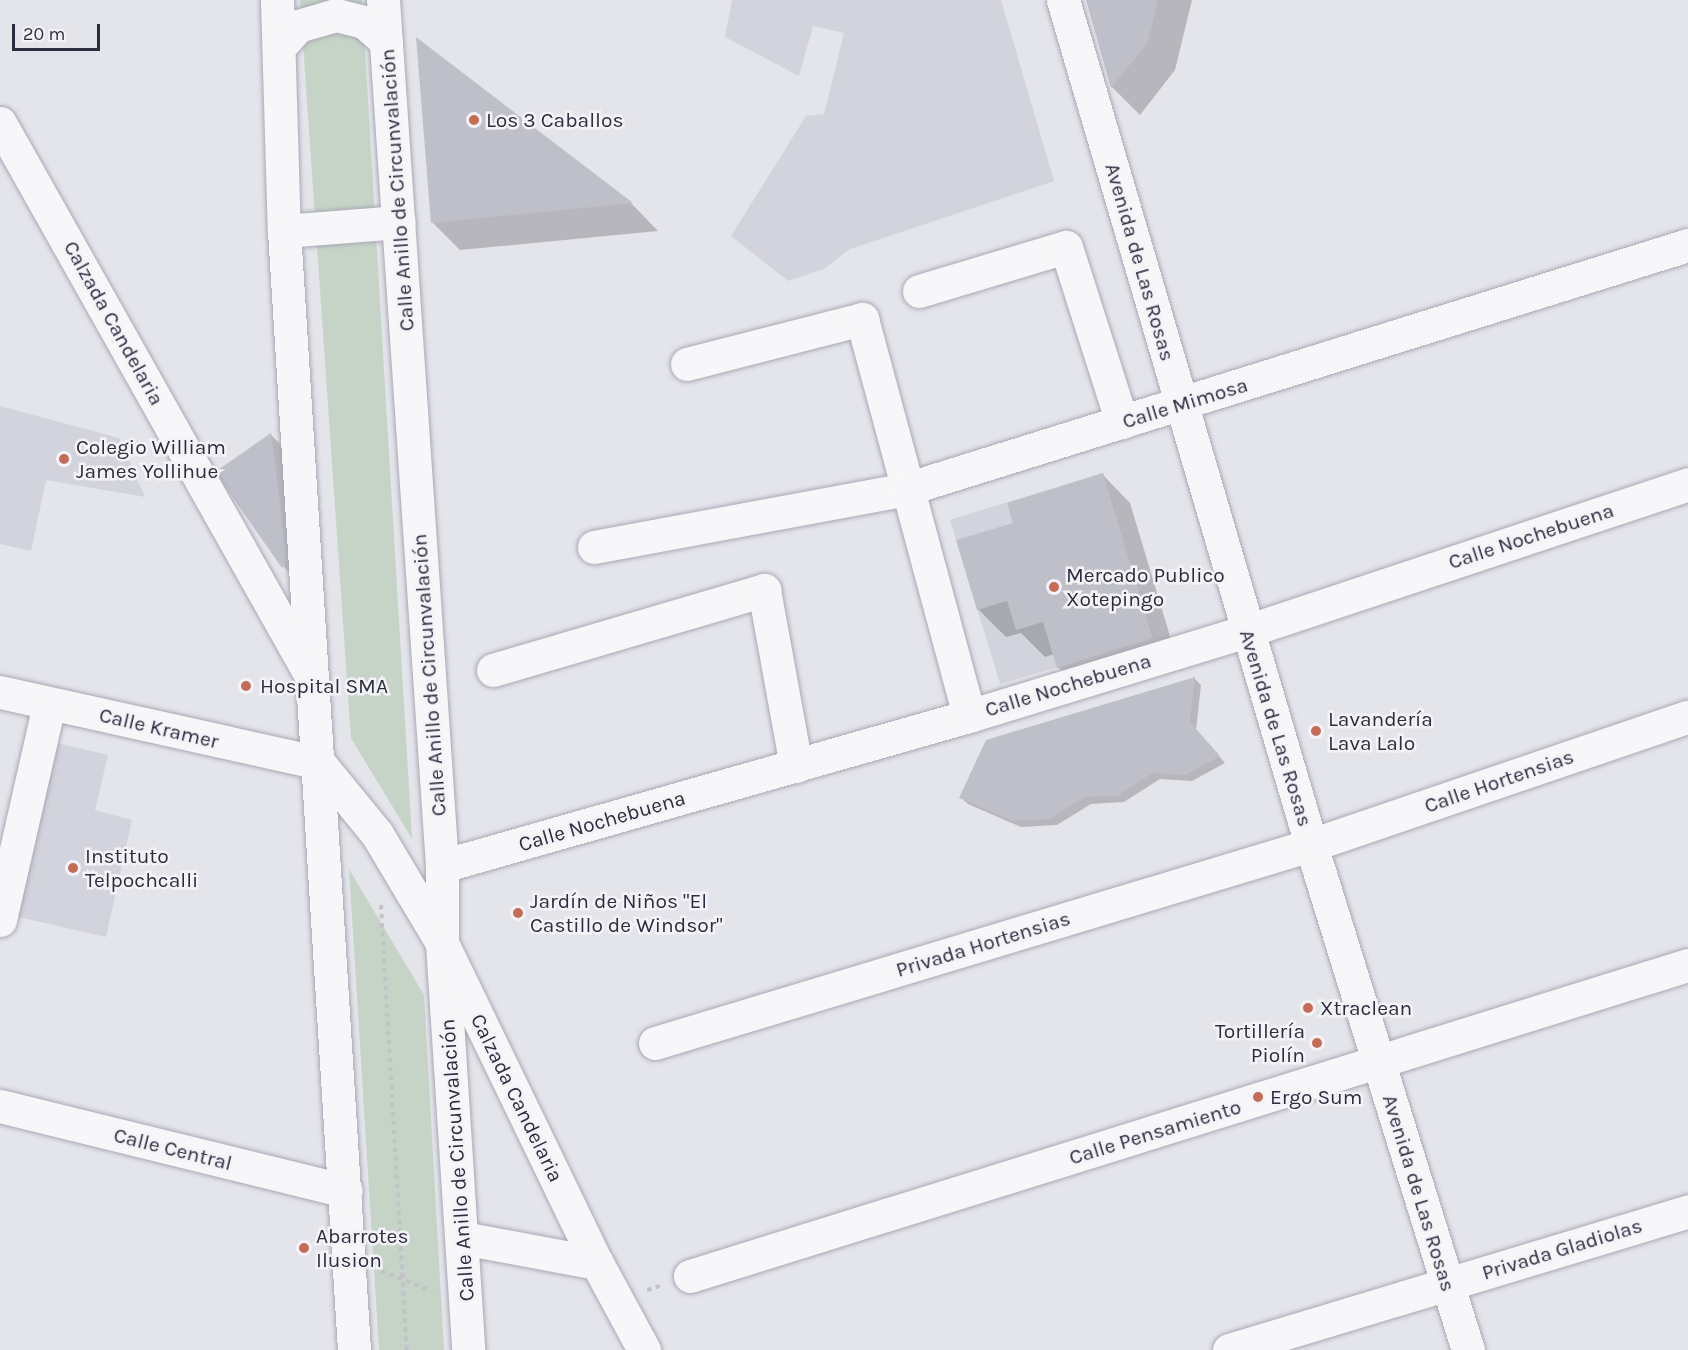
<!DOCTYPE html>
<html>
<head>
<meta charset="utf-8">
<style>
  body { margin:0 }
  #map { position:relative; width:1688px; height:1350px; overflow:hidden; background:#e4e4eb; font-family:Karla,sans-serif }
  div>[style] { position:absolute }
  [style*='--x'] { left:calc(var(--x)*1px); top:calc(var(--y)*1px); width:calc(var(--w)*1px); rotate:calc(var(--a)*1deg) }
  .built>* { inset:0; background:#d2d3dc; transform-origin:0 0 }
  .green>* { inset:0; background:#c6d4c7 }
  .shadow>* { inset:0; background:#0003 }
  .building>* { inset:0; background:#bfbfca }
  .path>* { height:4px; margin-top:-2px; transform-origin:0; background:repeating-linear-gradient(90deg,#c2c2c9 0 4.5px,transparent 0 9px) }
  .roads { filter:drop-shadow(0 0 2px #a9a9b5) drop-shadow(0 0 2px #a9a9b5) }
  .minor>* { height:33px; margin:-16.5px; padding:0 16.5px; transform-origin:16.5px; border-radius:16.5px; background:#f7f7f9 }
  .dots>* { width:16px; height:16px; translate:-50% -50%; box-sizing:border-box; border:3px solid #f4f4f8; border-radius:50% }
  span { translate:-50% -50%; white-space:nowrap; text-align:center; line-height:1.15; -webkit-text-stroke:5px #f4f4f8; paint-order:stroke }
  .poi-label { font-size:21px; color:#2d2d42 }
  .left { translate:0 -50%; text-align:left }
  .right { translate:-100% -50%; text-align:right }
  .street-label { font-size:21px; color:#2d2d42 }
  .scale { position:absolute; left:12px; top:24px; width:88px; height:27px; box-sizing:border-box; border:3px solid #2d2d42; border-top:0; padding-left:8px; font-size:18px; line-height:21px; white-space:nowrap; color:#2d2d42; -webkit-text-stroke:4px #f4f4f8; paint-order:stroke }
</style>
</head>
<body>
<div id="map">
  <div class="built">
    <div style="clip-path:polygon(732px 0,1001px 0,1054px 181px,850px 249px,824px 269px,788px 281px,731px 236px,806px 116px,824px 114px,844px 33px,813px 26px,799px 76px,725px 37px)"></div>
    <div style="clip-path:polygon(0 406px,119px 438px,145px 497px,46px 480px,31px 551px,0 544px)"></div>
    <div style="left:1103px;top:473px;width:172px;height:160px;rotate:73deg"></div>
    <div style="clip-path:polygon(57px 743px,108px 755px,95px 810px,132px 820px,106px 937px,14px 916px)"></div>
  </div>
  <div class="green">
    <div style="clip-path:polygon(300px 0,362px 0,412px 839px,351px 738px)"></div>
    <div style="clip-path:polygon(349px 869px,424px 995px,444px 1350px,379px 1350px)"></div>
  </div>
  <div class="shadow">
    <div style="clip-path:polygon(1087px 0,1192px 0,1175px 70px,1140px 115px,1112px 87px)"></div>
    <div style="clip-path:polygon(418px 40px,632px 204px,658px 231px,460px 250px,433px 223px)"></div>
    <div style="clip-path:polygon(271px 435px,292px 456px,304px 588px,284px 567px,217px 473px)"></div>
    <div style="clip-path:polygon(1103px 475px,1130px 503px,1179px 666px,1086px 695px,1058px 667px,1054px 654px,1045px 657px,1021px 633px,1006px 637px,978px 609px,1014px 524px)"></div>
    <div style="clip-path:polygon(1194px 678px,1201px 685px,1196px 730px,1225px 763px,1192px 781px,1160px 779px,1124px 802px,1091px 804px,1057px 825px,1021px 827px,968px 804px,961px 798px)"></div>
  </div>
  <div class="building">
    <div style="clip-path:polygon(1086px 0,1158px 0,1148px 42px,1111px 88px)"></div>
    <div style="clip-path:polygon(416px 37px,633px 203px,431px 223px)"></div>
    <div style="clip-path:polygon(271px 433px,287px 560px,282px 568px,215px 472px)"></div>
    <div style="clip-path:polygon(1103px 473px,1153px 638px,1057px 668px,1043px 622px,1016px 630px,1007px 601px,977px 610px,956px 540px,1013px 523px,1007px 503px)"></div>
    <div style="clip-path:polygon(1195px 677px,1190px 722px,1220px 756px,1185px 775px,1152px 773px,1117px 796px,1084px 797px,1050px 819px,1013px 821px,959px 798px,986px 740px)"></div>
  </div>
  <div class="path">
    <div style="--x:381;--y:905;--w:446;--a:86.7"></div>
    <div style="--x:381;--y:1271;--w:55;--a:21.4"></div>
    <div style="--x:647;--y:1290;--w:16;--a:-18"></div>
  </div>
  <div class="roads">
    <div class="minor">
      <div style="--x:277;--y:0;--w:231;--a:88.3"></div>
      <div style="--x:284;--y:231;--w:1121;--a:86.42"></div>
      <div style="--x:383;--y:0;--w:868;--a:86.1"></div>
      <div style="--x:442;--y:866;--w:77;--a:90"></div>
      <div style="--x:442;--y:943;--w:408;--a:86.3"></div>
      <div style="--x:1063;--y:0;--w:881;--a:73.64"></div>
      <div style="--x:1311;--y:845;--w:529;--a:72.73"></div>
      <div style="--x:280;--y:46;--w:27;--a:-48"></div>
      <div style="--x:298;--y:26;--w:40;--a:-16"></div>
      <div style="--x:336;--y:15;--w:29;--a:14"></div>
      <div style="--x:364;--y:22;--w:29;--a:41"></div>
      <div style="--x:0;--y:123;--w:632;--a:60.64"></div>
      <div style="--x:284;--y:231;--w:115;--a:-4.5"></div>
      <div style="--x:919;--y:291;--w:153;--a:-16.7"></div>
      <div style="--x:1066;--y:247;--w:184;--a:72.3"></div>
      <div style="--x:687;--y:364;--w:181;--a:-14.4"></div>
      <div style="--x:862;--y:319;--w:411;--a:74.9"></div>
      <div style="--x:594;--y:547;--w:317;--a:-10.5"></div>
      <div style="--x:906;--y:489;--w:819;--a:-17.33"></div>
      <div style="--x:493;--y:670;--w:283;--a:-16.4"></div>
      <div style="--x:764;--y:590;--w:179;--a:79.7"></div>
      <div style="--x:0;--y:692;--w:327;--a:12.5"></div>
      <div style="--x:319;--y:763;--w:92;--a:50.8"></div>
      <div style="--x:377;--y:834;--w:127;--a:59.2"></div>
      <div style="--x:442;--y:943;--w:356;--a:64.2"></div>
      <div style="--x:597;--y:1263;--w:99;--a:61.6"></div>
      <div style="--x:442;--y:866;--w:548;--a:-15.89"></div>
      <div style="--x:969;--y:716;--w:291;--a:-17"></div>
      <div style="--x:1247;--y:631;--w:465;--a:-18.4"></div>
      <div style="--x:0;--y:920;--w:221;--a:-77.2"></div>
      <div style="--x:655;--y:1043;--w:685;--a:-16.8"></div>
      <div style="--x:1311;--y:845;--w:398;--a:-18.8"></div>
      <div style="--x:0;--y:1106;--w:356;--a:13.8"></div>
      <div style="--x:463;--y:1238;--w:136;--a:10.6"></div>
      <div style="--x:690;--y:1276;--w:1045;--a:-17.31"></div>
      <div style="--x:1229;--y:1350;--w:480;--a:-16.8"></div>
    </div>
  </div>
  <div class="dots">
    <div style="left:474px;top:120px;background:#c46c55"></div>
    <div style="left:64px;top:459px;background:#c46c55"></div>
    <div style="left:1054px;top:587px;background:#c46c55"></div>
    <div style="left:246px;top:686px;background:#c46c55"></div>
    <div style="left:1316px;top:731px;background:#c46c55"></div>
    <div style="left:73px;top:868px;background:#c46c55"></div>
    <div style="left:518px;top:913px;background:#c46c55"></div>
    <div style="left:1308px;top:1008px;background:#c46c55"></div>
    <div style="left:1317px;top:1043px;background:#c46c55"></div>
    <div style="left:1258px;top:1097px;background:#c46c55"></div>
    <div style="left:304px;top:1248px;background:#c46c55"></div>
  </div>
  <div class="poi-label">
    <span class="left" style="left:486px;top:120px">Los 3 Caballos</span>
    <span class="left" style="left:76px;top:459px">Colegio William<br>James Yollihue</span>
    <span class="left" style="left:1066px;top:587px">Mercado Publico<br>Xotepingo</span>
    <span class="left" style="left:260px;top:686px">Hospital SMA</span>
    <span class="left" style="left:1328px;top:731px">Lavandería<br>Lava Lalo</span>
    <span class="left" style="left:85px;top:868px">Instituto<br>Telpochcalli</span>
    <span class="left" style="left:530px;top:913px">Jardín de Niños "El<br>Castillo de Windsor"</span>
    <span class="left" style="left:1320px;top:1008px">Xtraclean</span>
    <span class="right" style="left:1305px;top:1043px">Tortillería<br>Piolín</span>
    <span class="left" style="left:1270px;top:1097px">Ergo Sum</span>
    <span class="left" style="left:316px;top:1248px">Abarrotes<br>Ilusion</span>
  </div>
  <div class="street-label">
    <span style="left:397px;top:190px;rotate:-94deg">Calle Anillo de Circunvalación</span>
    <span style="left:1140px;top:262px;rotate:74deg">Avenida de Las Rosas</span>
    <span style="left:114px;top:323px;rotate:61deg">Calzada Candelaria</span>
    <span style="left:1185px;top:403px;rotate:-17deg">Calle Mimosa</span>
    <span style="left:1531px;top:536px;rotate:-18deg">Calle Nochebuena</span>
    <span style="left:429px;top:675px;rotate:-94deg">Calle Anillo de Circunvalación</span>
    <span style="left:1068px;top:685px;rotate:-17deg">Calle Nochebuena</span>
    <span style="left:159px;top:728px;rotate:13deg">Calle Kramer</span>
    <span style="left:1276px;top:728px;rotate:73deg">Avenida de Las Rosas</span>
    <span style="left:1499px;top:781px;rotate:-19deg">Calle Hortensias</span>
    <span style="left:602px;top:821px;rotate:-16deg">Calle Nochebuena</span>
    <span style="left:983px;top:944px;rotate:-17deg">Privada Hortensias</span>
    <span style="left:517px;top:1098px;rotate:64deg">Calzada Candelaria</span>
    <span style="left:1155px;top:1132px;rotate:-17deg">Calle Pensamiento</span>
    <span style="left:173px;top:1149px;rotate:14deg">Calle Central</span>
    <span style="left:457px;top:1160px;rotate:-94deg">Calle Anillo de Circunvalación</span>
    <span style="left:1419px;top:1193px;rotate:73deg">Avenida de Las Rosas</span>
    <span style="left:1562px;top:1249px;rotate:-17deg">Privada Gladiolas</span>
  </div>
  <div class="scale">20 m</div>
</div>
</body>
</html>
